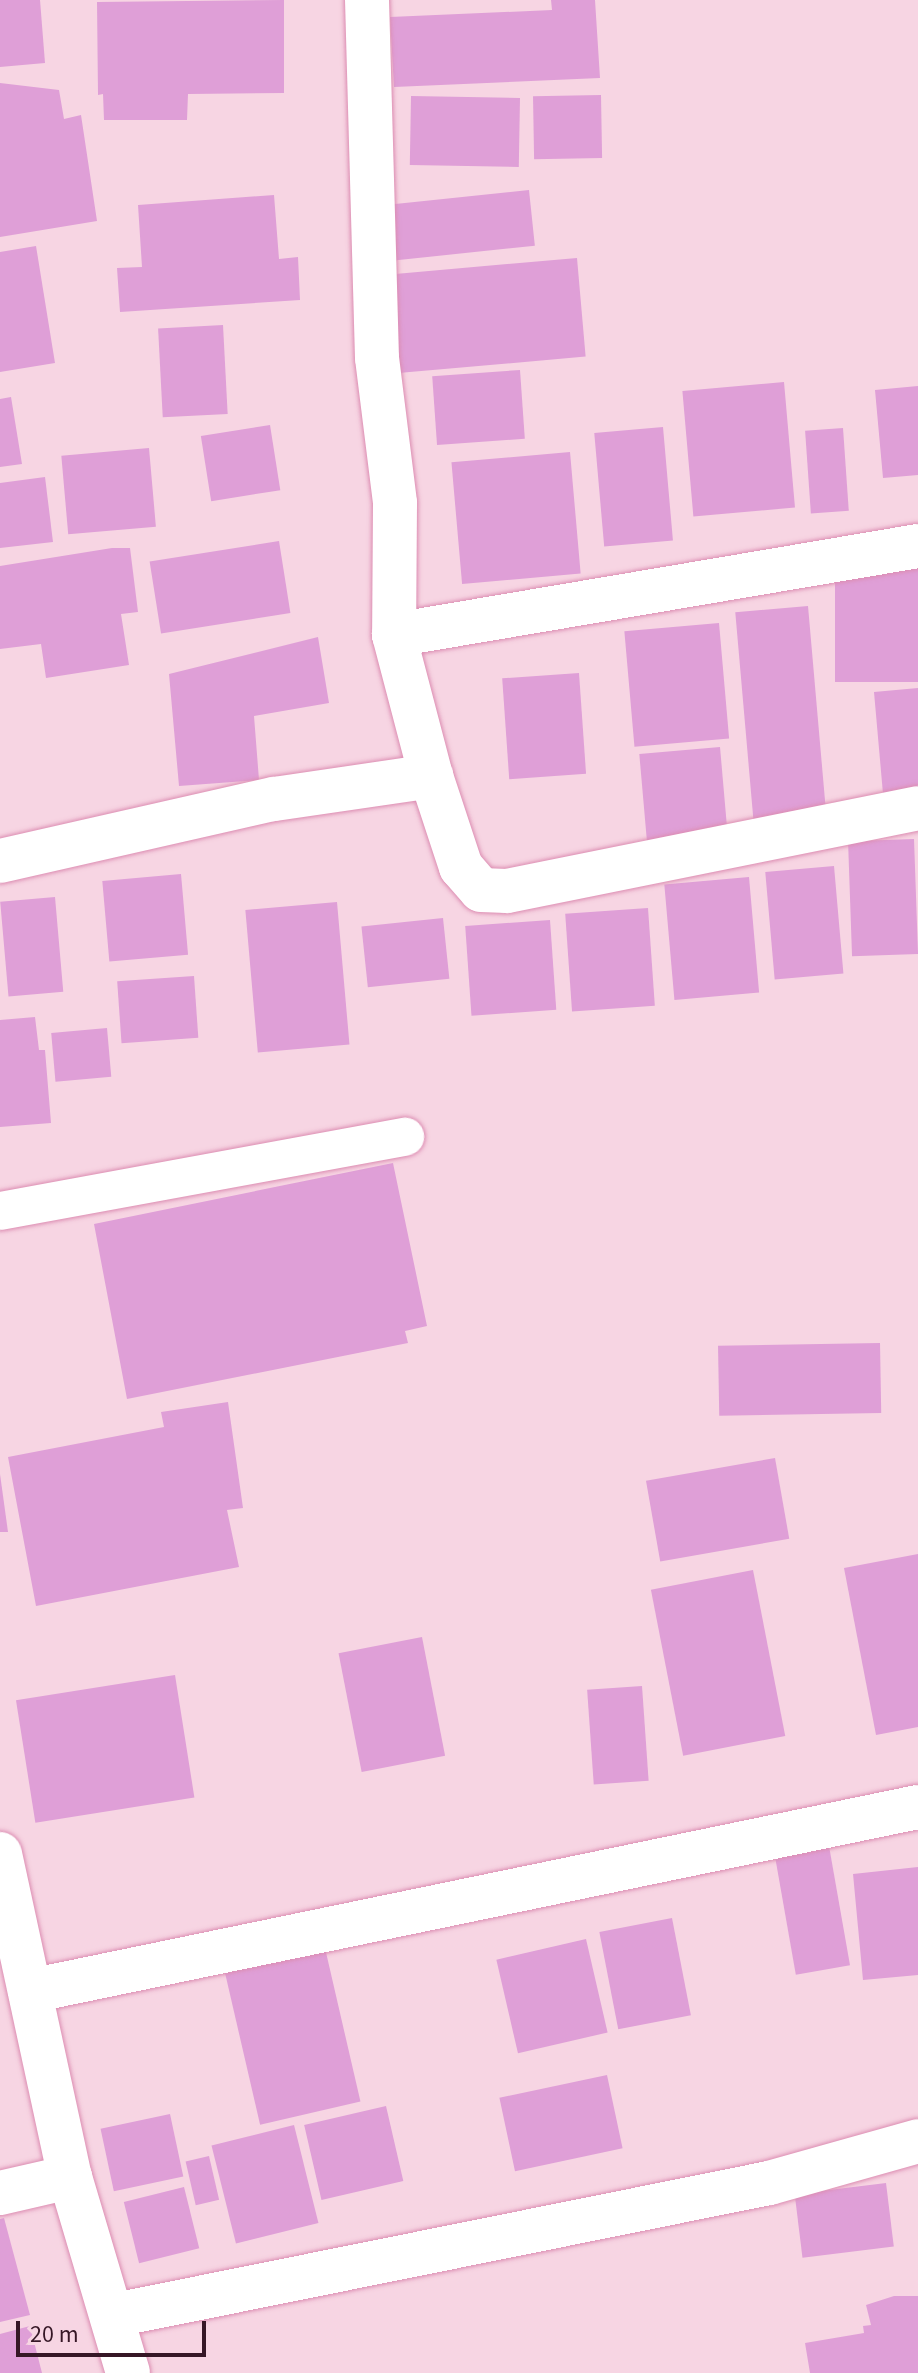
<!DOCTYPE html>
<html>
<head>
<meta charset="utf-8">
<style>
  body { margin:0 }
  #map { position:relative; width:918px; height:2373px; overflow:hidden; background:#f7d5e3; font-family:"Source Sans 3",sans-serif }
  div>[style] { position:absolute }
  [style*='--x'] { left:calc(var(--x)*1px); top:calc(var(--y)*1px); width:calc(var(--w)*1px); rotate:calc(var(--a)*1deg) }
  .building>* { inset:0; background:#df9fd7; transform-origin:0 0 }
  .roads { filter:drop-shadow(0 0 2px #dc8db2) drop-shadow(0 0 2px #dc8db2) }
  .service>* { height:38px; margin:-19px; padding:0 19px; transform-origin:19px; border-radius:19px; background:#fff }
  .minor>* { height:44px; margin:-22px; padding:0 22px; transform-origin:22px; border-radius:22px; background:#fff }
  span { translate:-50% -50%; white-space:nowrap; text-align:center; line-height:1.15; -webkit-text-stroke:6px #f7d5e3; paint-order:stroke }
  .scale { position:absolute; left:16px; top:2321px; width:190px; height:36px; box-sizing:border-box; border:4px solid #361726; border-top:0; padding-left:10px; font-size:24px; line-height:28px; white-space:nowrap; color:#361726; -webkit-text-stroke:6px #f7d5e3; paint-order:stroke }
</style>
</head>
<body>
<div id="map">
  <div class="building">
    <div style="clip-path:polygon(0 0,40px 0,45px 63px,0 67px)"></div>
    <div style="clip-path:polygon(284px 0,284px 93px,188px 94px,187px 120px,104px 120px,103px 94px,98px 95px,97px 2px)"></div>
    <div style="clip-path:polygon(551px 0,595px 0,600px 78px,394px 87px,390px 17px,552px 10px)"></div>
    <div style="clip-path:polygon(0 83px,59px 90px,64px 119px,81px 115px,97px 221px,0 237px)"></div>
    <div style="left:601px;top:95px;width:63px;height:68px;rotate:89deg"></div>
    <div style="left:520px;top:98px;width:69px;height:109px;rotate:91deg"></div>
    <div style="left:529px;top:190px;width:56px;height:144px;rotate:84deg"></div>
    <div style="clip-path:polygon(274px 195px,279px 259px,298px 257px,300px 300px,120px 312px,117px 268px,142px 267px,138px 205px)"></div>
    <div style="clip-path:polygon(36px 246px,55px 363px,0 372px,0 252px)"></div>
    <div style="left:577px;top:258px;width:99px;height:188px;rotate:85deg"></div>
    <div style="left:223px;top:325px;width:89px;height:65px;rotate:87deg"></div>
    <div style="left:520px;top:370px;width:69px;height:88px;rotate:86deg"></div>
    <div style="left:784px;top:382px;width:126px;height:102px;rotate:85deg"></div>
    <div style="clip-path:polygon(918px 386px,918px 475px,883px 478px,875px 390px)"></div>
    <div style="clip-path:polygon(11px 397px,22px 464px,0 467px,0 399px)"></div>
    <div style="left:270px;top:425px;width:66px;height:70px;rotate:81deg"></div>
    <div style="left:663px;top:427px;width:114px;height:69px;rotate:85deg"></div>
    <div style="left:843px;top:428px;width:83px;height:38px;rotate:86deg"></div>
    <div style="left:149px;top:448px;width:79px;height:88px;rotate:85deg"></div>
    <div style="left:570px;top:452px;width:122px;height:119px;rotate:85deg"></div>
    <div style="clip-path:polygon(45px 477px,53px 542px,0 548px,0 483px)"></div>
    <div style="left:279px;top:541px;width:73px;height:131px;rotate:81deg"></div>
    <div style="clip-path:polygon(112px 548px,130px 548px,138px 612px,121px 614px,129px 665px,46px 678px,41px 644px,0 649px,0 566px)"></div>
    <div style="left:918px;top:565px;width:117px;height:83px;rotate:90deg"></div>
    <div style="left:808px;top:606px;width:217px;height:73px;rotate:85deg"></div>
    <div style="left:719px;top:623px;width:116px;height:95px;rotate:85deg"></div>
    <div style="clip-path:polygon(318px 637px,329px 703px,254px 716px,259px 780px,179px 786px,169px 674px)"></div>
    <div style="left:579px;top:673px;width:101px;height:77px;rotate:86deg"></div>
    <div style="clip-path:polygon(918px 688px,918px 802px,884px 805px,874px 692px)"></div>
    <div style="left:720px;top:747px;width:96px;height:81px;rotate:85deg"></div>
    <div style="left:914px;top:839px;width:115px;height:66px;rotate:88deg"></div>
    <div style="left:834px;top:866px;width:108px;height:69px;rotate:85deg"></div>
    <div style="left:181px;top:874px;width:81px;height:79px;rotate:85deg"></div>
    <div style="left:749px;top:877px;width:116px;height:85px;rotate:85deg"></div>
    <div style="left:55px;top:897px;width:95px;height:55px;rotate:85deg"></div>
    <div style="left:337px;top:902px;width:143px;height:92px;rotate:85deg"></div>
    <div style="left:648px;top:908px;width:98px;height:83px;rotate:86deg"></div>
    <div style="left:443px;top:918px;width:61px;height:82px;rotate:84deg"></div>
    <div style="left:550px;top:920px;width:90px;height:85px;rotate:86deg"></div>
    <div style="left:194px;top:976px;width:62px;height:77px;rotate:86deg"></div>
    <div style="clip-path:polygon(35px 1017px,39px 1050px,45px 1050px,51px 1123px,0 1127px,0 1020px)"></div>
    <div style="left:107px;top:1028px;width:49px;height:56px;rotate:85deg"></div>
    <div style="clip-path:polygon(393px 1163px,427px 1326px,405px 1331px,408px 1343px,127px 1399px,94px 1224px)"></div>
    <div style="left:880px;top:1343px;width:70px;height:162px;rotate:89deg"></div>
    <div style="clip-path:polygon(228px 1402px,243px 1508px,227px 1510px,239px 1567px,36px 1606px,8px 1457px,164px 1427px,161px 1412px)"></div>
    <div style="left:775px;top:1458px;width:82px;height:131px;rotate:80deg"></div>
    <div style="clip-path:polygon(0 1474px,8px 1532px,0 1532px)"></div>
    <div style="clip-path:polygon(918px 1554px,918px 1727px,876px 1735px,844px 1568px)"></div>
    <div style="left:753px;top:1570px;width:169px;height:104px;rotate:79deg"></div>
    <div style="left:422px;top:1637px;width:121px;height:85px;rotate:79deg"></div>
    <div style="left:175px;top:1675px;width:124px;height:161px;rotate:81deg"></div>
    <div style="left:642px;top:1686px;width:95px;height:55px;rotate:86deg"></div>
    <div style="left:829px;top:1846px;width:121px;height:55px;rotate:80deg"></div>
    <div style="clip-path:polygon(918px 1867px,918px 1975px,863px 1980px,853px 1874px)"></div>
    <div style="left:672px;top:1918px;width:99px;height:74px;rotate:79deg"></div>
    <div style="left:322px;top:1935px;width:171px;height:103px;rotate:77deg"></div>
    <div style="left:586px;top:1939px;width:96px;height:92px;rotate:77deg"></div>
    <div style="left:607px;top:2075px;width:75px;height:110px;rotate:78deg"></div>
    <div style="left:386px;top:2106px;width:77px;height:84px;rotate:77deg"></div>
    <div style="left:170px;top:2114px;width:64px;height:71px;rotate:78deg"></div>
    <div style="left:294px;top:2125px;width:101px;height:85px;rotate:76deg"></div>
    <div style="left:209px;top:2156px;width:45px;height:24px;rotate:77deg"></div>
    <div style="left:886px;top:2183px;width:64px;height:92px;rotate:83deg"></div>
    <div style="left:184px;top:2187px;width:63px;height:62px;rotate:76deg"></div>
    <div style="clip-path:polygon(4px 2218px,30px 2315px,0 2322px,0 2219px)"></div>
    <div style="clip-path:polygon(894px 2296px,918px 2296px,918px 2373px,810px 2373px,805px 2343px,864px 2333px,863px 2326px,871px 2325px,866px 2305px)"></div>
    <div style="clip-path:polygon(30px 2326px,42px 2373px,0 2373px,0 2334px)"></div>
  </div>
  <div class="roads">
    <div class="service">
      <div style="--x:0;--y:1211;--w:412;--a:-10.4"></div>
    </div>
    <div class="minor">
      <div style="--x:367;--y:0;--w:358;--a:88.4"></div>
      <div style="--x:377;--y:358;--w:146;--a:82.9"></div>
      <div style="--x:395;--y:503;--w:132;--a:90.4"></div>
      <div style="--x:394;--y:635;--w:146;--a:75.3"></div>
      <div style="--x:431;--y:776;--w:96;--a:71.8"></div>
      <div style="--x:461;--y:867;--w:30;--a:49"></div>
      <div style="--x:481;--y:890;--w:26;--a:2"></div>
      <div style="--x:507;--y:891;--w:419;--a:-11.4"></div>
      <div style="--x:394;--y:635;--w:532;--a:-9.64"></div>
      <div style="--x:0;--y:861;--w:281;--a:-12.8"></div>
      <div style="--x:274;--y:799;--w:159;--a:-8.3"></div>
      <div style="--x:0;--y:1854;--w:330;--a:77.8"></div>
      <div style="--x:70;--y:2177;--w:204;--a:73.5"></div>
      <div style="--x:30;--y:1991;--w:907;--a:-11.71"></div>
      <div style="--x:0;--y:2193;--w:72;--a:-12.9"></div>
      <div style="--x:115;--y:2315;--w:667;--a:-11.41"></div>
      <div style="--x:769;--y:2183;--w:155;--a:-15.7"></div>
    </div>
  </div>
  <div class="scale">20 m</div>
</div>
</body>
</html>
